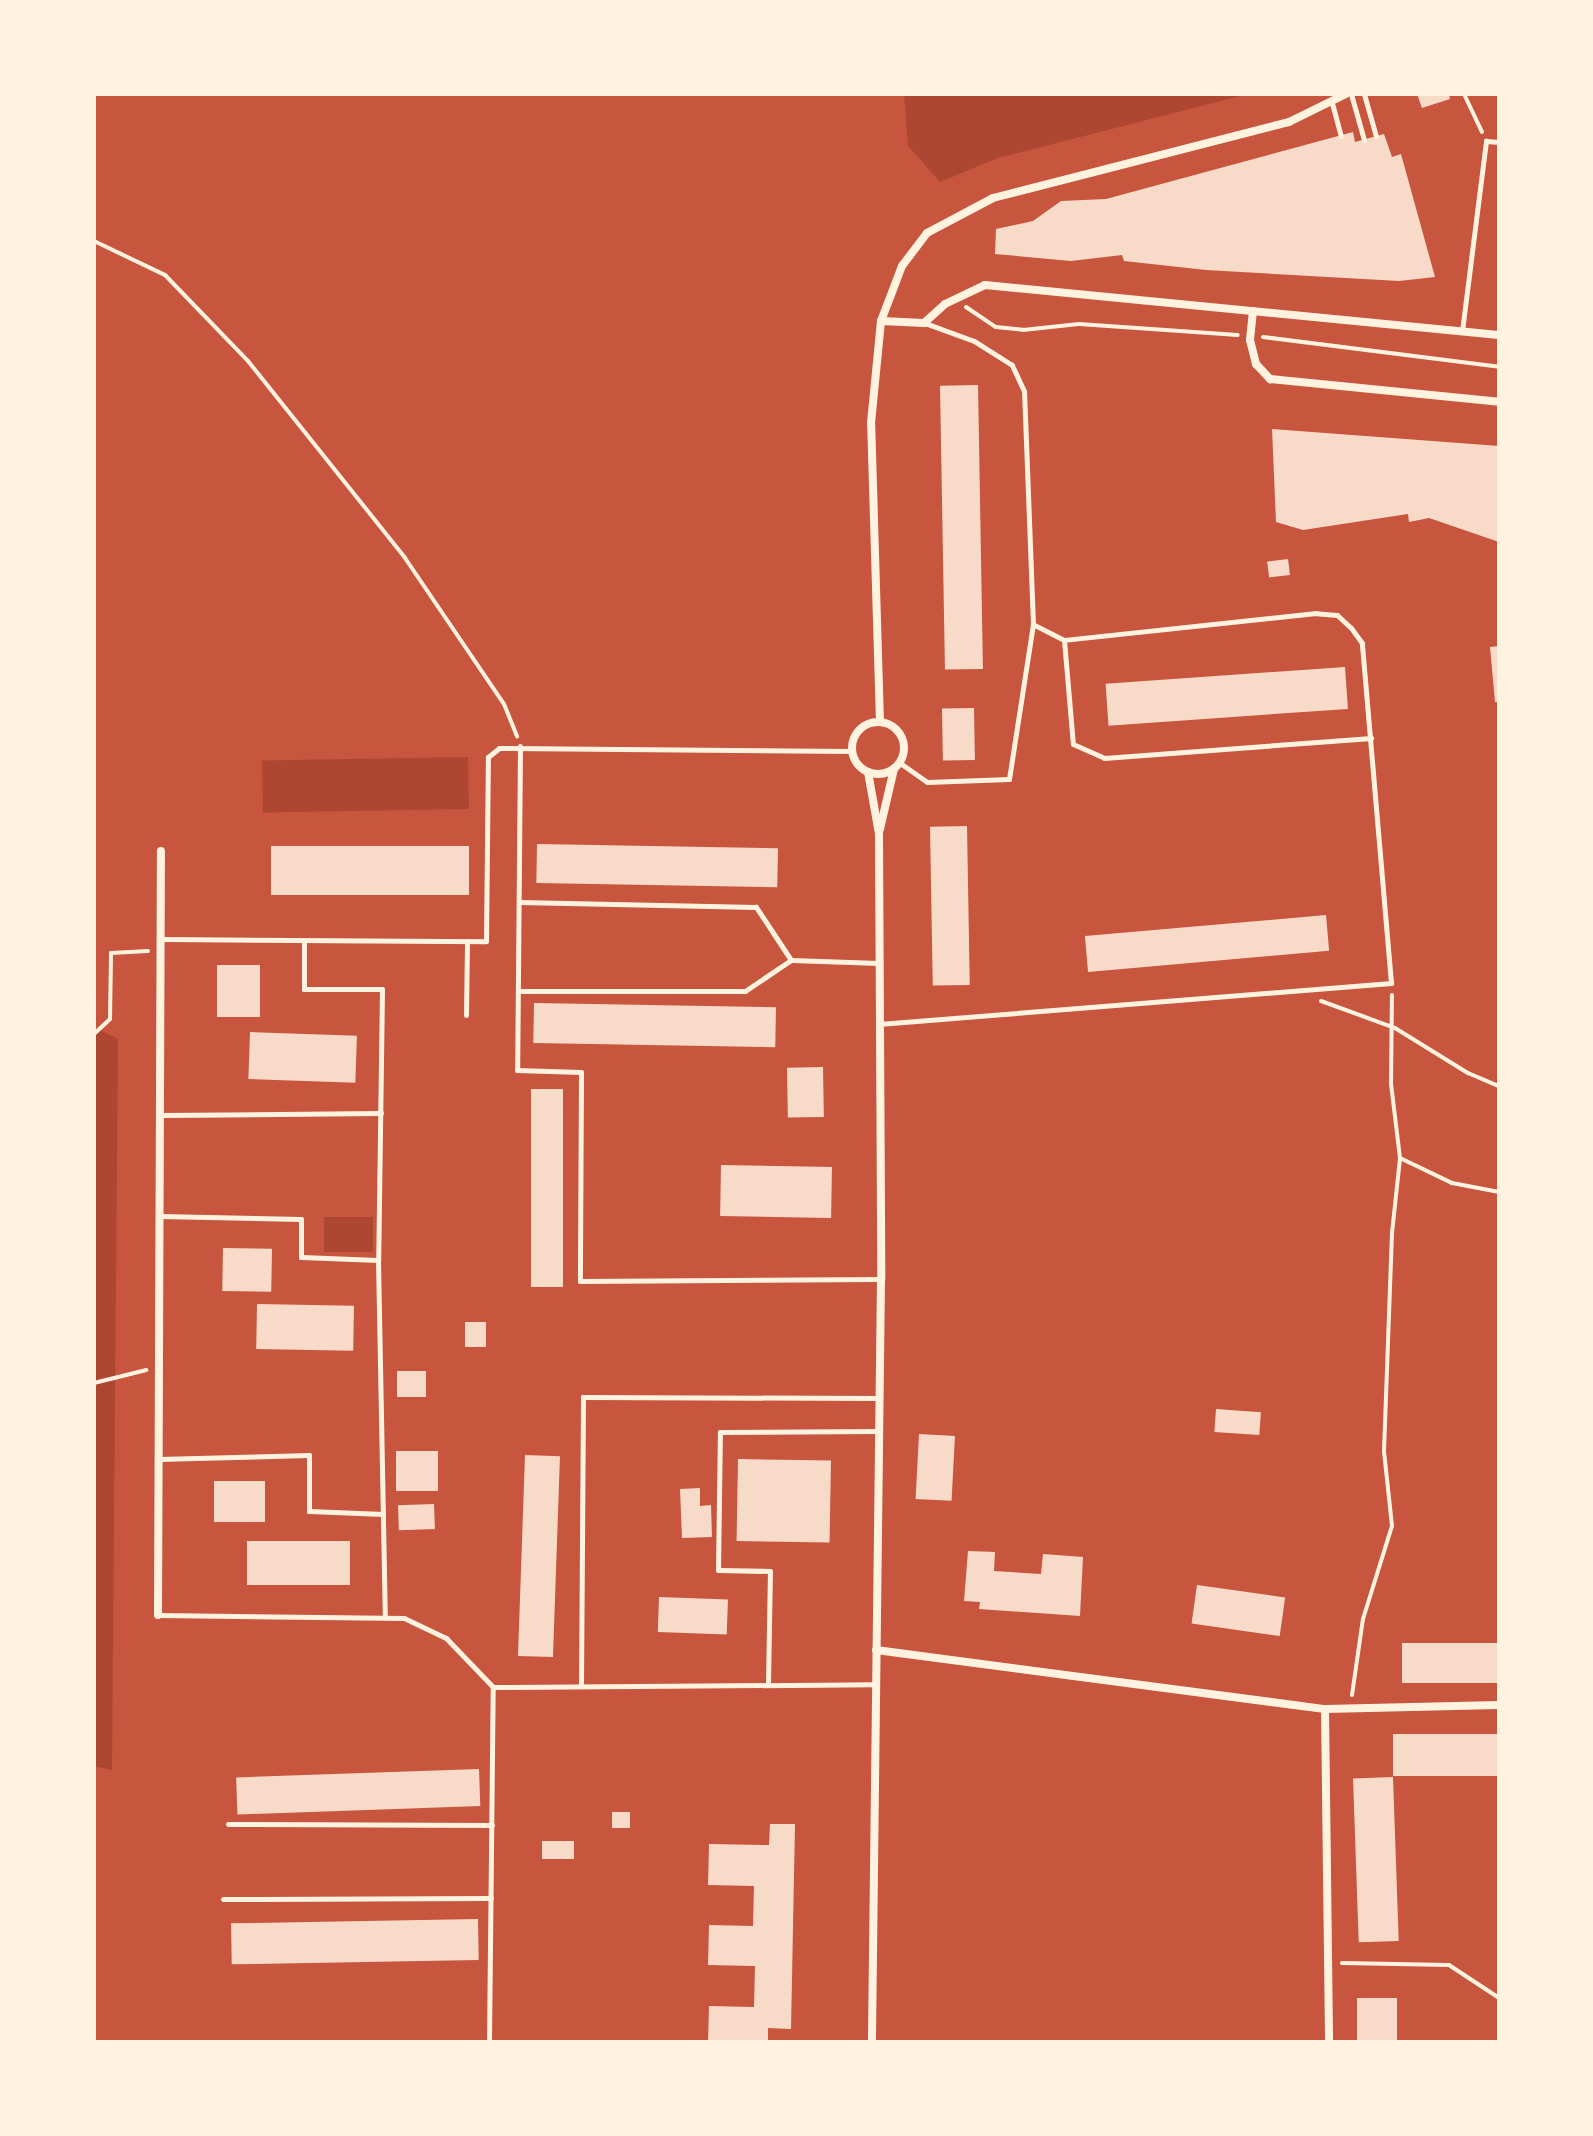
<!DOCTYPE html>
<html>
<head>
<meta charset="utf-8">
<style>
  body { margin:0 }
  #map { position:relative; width:1593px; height:2136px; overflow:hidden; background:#c8553d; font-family:"Source Sans 3",sans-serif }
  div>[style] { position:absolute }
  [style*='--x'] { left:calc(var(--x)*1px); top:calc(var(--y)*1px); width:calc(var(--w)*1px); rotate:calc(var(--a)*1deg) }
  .green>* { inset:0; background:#ae4732; transform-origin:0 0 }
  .building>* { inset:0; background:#f7dbc8; transform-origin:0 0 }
  .path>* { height:4px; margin:-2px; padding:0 2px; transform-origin:2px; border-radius:2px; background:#fff3e0 }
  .service>* { height:5px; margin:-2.5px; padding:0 2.5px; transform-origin:2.5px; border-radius:2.5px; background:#fff3e0 }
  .minor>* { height:8px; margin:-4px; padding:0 4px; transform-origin:4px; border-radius:4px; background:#fff3e0 }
  .minor>.ring { margin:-4px; padding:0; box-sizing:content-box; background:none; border:8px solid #fff3e0; border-radius:50% }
  span { translate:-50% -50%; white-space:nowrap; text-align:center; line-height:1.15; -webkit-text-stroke:7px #fff3e0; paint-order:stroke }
  .frame { position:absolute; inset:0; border:96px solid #fff3e0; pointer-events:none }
</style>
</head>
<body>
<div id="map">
  <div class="green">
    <div style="clip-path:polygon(904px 94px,1248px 94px,998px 158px,940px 182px,908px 146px)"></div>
    <div style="left:468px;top:757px;width:52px;height:206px;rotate:89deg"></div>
    <div style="clip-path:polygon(94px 1027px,118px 1039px,112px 1770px,94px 1766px)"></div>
    <div style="left:324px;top:1217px;width:49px;height:35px"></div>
  </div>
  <div class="building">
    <div style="clip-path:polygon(1417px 94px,1449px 94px,1450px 99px,1422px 108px)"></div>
    <div style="clip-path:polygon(1353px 132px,1355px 142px,1384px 134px,1392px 157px,1401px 154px,1435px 277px,1399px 281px,1206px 270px,1124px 261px,1122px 255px,1071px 261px,995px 254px,996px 229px,1033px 221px,1061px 201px,1106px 199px)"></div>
    <div style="left:978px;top:385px;width:284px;height:38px;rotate:89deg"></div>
    <div style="clip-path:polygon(1272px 429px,1499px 446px,1499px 542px,1429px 518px,1409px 522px,1408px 514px,1303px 530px,1276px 522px)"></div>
    <div style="left:1288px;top:559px;width:16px;height:21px;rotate:83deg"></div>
    <div style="clip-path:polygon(1499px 646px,1499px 702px,1495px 702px,1490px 647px)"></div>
    <div style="left:1345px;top:667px;width:42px;height:240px;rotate:86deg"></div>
    <div style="left:974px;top:708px;width:52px;height:32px;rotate:89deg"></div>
    <div style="left:967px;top:826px;width:159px;height:37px;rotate:89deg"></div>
    <div style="left:537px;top:844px;width:241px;height:39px;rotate:1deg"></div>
    <div style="left:469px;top:846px;width:49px;height:198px;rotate:90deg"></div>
    <div style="left:1326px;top:915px;width:36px;height:242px;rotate:85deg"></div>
    <div style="left:217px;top:965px;width:43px;height:52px"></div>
    <div style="left:534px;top:1003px;width:242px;height:40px;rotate:1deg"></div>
    <div style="left:250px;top:1032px;width:107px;height:47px;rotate:2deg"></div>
    <div style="left:823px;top:1067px;width:50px;height:36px;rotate:89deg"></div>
    <div style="left:531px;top:1089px;width:32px;height:198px"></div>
    <div style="left:721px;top:1165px;width:111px;height:51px;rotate:1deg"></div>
    <div style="left:223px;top:1248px;width:49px;height:43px;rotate:1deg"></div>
    <div style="left:257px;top:1304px;width:97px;height:45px;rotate:1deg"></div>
    <div style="left:465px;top:1322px;width:21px;height:25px"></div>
    <div style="left:397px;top:1371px;width:29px;height:26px"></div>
    <div style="left:1216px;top:1409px;width:45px;height:23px;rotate:4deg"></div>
    <div style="left:919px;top:1434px;width:36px;height:65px;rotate:3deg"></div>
    <div style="left:438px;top:1451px;width:40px;height:42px;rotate:90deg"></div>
    <div style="left:525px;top:1455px;width:35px;height:201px;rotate:2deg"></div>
    <div style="left:738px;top:1459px;width:93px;height:82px;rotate:1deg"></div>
    <div style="left:214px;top:1481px;width:51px;height:41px"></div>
    <div style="clip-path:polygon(700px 1488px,700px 1506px,711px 1505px,712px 1537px,682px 1538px,680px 1489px)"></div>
    <div style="left:434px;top:1504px;width:25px;height:36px;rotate:88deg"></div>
    <div style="left:247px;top:1541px;width:103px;height:44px"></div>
    <div style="clip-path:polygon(968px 1551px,995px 1552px,994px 1571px,1041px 1574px,1043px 1554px,1083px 1557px,1080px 1616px,979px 1609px,980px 1602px,964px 1601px)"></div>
    <div style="left:1197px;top:1585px;width:89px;height:39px;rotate:8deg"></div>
    <div style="left:659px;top:1597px;width:69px;height:35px;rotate:2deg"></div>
    <div style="left:1499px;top:1643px;width:40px;height:97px;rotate:90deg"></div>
    <div style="left:1499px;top:1734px;width:42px;height:106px;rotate:90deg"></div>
    <div style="left:479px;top:1769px;width:37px;height:243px;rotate:88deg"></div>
    <div style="left:1393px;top:1777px;width:164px;height:40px;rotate:88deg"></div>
    <div style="left:612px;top:1812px;width:18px;height:16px"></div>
    <div style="clip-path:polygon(770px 1824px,795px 1824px,791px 2029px,768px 2028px,768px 2042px,708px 2042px,709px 2006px,754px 2007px,755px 1966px,708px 1965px,709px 1925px,753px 1926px,754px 1886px,708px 1885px,709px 1844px,769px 1845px)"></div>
    <div style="left:542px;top:1841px;width:32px;height:18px"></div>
    <div style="left:478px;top:1919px;width:41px;height:247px;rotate:89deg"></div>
    <div style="left:1357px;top:1998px;width:40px;height:44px"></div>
  </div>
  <div class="path">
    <div style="--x:1464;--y:94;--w:42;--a:64.7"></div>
    <div style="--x:94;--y:241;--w:79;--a:25.6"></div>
    <div style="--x:165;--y:275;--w:120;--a:46"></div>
    <div style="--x:248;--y:361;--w:252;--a:51.4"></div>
    <div style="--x:405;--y:558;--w:176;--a:55.9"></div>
    <div style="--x:504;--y:704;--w:35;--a:68"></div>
    <div style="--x:966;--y:307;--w:36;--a:34"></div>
    <div style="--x:996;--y:327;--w:27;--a:6"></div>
    <div style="--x:1023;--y:330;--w:56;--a:-6.1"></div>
    <div style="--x:1079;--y:324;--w:159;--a:4"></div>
    <div style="--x:1263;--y:337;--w:238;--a:7.2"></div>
    <div style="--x:1321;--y:1001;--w:79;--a:20"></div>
    <div style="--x:1395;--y:1028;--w:86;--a:31.7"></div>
    <div style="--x:1468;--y:1073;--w:34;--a:23"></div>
    <div style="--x:94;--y:1034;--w:22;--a:-43"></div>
    <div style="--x:110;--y:1019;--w:66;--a:-89.1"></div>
    <div style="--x:111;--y:953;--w:37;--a:-3"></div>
    <div style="--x:1400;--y:1158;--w:58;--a:25.7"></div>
    <div style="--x:1452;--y:1183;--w:48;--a:10.8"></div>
    <div style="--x:94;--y:1383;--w:54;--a:-14"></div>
    <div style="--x:1352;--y:1695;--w:77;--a:-81.8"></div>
    <div style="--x:1363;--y:1619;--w:97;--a:-72.7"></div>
    <div style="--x:1392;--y:1526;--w:75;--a:-96.1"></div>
    <div style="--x:1384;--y:1451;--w:218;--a:-87.9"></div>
    <div style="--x:1392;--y:1233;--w:75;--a:-83.9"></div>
    <div style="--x:1400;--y:1158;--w:75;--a:-96.9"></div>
    <div style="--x:1391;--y:1084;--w:89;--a:-89.4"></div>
    <div style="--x:1342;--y:1963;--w:107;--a:1.1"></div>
    <div style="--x:1449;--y:1965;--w:60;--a:33.4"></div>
  </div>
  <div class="service">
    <div style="--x:1351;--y:94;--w:48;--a:74.2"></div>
    <div style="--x:1364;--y:94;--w:44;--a:74.1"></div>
    <div style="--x:1332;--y:103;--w:34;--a:75"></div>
    <div style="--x:1462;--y:331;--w:192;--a:-82.8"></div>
    <div style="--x:1486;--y:141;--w:13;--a:4"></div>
    <div style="--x:1064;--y:640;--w:104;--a:85.1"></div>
    <div style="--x:1073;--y:744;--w:34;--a:24"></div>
    <div style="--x:1104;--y:758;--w:268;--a:-4.3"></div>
    <div style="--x:520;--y:746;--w:324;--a:90.5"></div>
    <div style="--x:517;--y:1070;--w:64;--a:1.8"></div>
    <div style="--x:581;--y:1072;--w:209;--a:90.3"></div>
    <div style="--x:580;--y:1281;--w:301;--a:-0.4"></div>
    <div style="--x:900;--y:763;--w:33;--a:35"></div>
    <div style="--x:927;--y:782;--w:82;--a:-2.1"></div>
    <div style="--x:1009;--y:779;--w:157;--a:-81.2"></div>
    <div style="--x:1033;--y:624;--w:233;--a:-92.2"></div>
    <div style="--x:1024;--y:391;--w:29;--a:-115"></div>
    <div style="--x:1012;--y:365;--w:45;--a:-147.7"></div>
    <div style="--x:974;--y:341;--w:52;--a:-159.8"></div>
    <div style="--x:161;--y:939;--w:325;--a:0.4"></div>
    <div style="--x:486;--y:941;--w:184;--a:-89.4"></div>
    <div style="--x:488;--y:757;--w:14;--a:-39"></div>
    <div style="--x:499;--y:748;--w:353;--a:0.5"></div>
    <div style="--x:304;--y:940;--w:49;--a:90"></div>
    <div style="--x:304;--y:989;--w:78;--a:0"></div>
    <div style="--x:382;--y:989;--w:271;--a:90.8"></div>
    <div style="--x:378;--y:1260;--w:357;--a:88.9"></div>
    <div style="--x:791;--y:960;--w:88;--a:2"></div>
    <div style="--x:519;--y:991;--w:226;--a:0"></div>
    <div style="--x:745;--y:991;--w:55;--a:-34"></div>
    <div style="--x:791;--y:960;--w:64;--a:-123.4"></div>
    <div style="--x:756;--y:907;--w:237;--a:-178.8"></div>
    <div style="--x:466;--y:1015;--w:74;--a:-89.2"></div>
    <div style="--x:879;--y:1024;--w:514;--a:-4.58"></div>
    <div style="--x:1391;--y:983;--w:341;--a:-94.9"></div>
    <div style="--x:1362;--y:643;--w:19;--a:-126"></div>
    <div style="--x:1351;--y:628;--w:19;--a:-137"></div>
    <div style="--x:1337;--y:615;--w:21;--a:-175"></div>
    <div style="--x:1316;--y:613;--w:253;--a:173.9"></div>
    <div style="--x:1064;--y:640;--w:35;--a:-153"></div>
    <div style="--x:160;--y:1115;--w:221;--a:-0.5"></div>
    <div style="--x:159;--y:1216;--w:142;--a:1.2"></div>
    <div style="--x:301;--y:1219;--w:38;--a:90"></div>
    <div style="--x:301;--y:1257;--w:77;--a:2.2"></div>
    <div style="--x:158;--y:1459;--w:151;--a:-1.5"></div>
    <div style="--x:309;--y:1455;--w:56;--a:90"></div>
    <div style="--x:309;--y:1511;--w:74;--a:2.3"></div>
    <div style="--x:158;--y:1615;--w:246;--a:0.7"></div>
    <div style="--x:404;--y:1618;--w:47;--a:25.5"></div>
    <div style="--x:446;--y:1638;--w:68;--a:46.2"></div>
    <div style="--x:493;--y:1687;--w:382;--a:-0.4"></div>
    <div style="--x:768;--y:1684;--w:113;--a:-89"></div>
    <div style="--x:770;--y:1571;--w:52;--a:-178.9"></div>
    <div style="--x:718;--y:1570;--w:138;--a:-89.2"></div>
    <div style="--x:720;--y:1432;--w:160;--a:-0.4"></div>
    <div style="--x:581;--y:1686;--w:289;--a:-89.6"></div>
    <div style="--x:583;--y:1397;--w:297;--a:0.2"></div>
    <div style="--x:228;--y:1824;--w:264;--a:0.2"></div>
    <div style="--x:223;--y:1899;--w:268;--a:-0.2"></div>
    <div style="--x:489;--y:2042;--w:355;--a:-89.4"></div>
  </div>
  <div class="minor">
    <div style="--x:1253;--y:311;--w:29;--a:96"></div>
    <div style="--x:1250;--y:340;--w:25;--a:76"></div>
    <div style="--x:1256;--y:364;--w:21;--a:47"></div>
    <div style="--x:1270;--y:379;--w:230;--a:5.7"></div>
    <div style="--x:881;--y:321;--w:43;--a:2.7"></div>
    <div style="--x:924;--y:323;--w:28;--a:-42"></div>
    <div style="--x:945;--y:304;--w:44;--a:-25.4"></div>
    <div style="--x:985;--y:285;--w:516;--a:5.56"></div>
    <div style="--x:880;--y:722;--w:299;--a:-91.7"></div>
    <div style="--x:871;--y:423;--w:102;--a:-84.4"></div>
    <div style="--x:881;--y:321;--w:59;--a:-69.1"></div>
    <div style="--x:902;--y:266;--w:41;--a:-52.9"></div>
    <div style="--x:927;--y:233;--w:75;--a:-27.9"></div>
    <div style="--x:993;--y:198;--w:306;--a:-14.4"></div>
    <div style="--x:1289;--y:122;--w:64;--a:-26.2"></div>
    <div class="ring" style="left:852px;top:722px;width:44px;height:44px"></div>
    <div style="--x:868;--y:772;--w:63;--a:79.9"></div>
    <div style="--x:879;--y:834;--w:445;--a:89.7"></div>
    <div style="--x:881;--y:1279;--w:763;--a:90.68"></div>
    <div style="--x:880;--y:829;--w:62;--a:-76.9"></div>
    <div style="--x:158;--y:1615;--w:764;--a:-89.78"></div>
    <div style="--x:876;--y:1650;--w:453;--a:7.5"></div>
    <div style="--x:1325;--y:1709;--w:174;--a:-1.3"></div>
    <div style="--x:1325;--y:1709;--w:333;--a:89.3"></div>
  </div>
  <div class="frame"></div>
</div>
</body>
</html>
